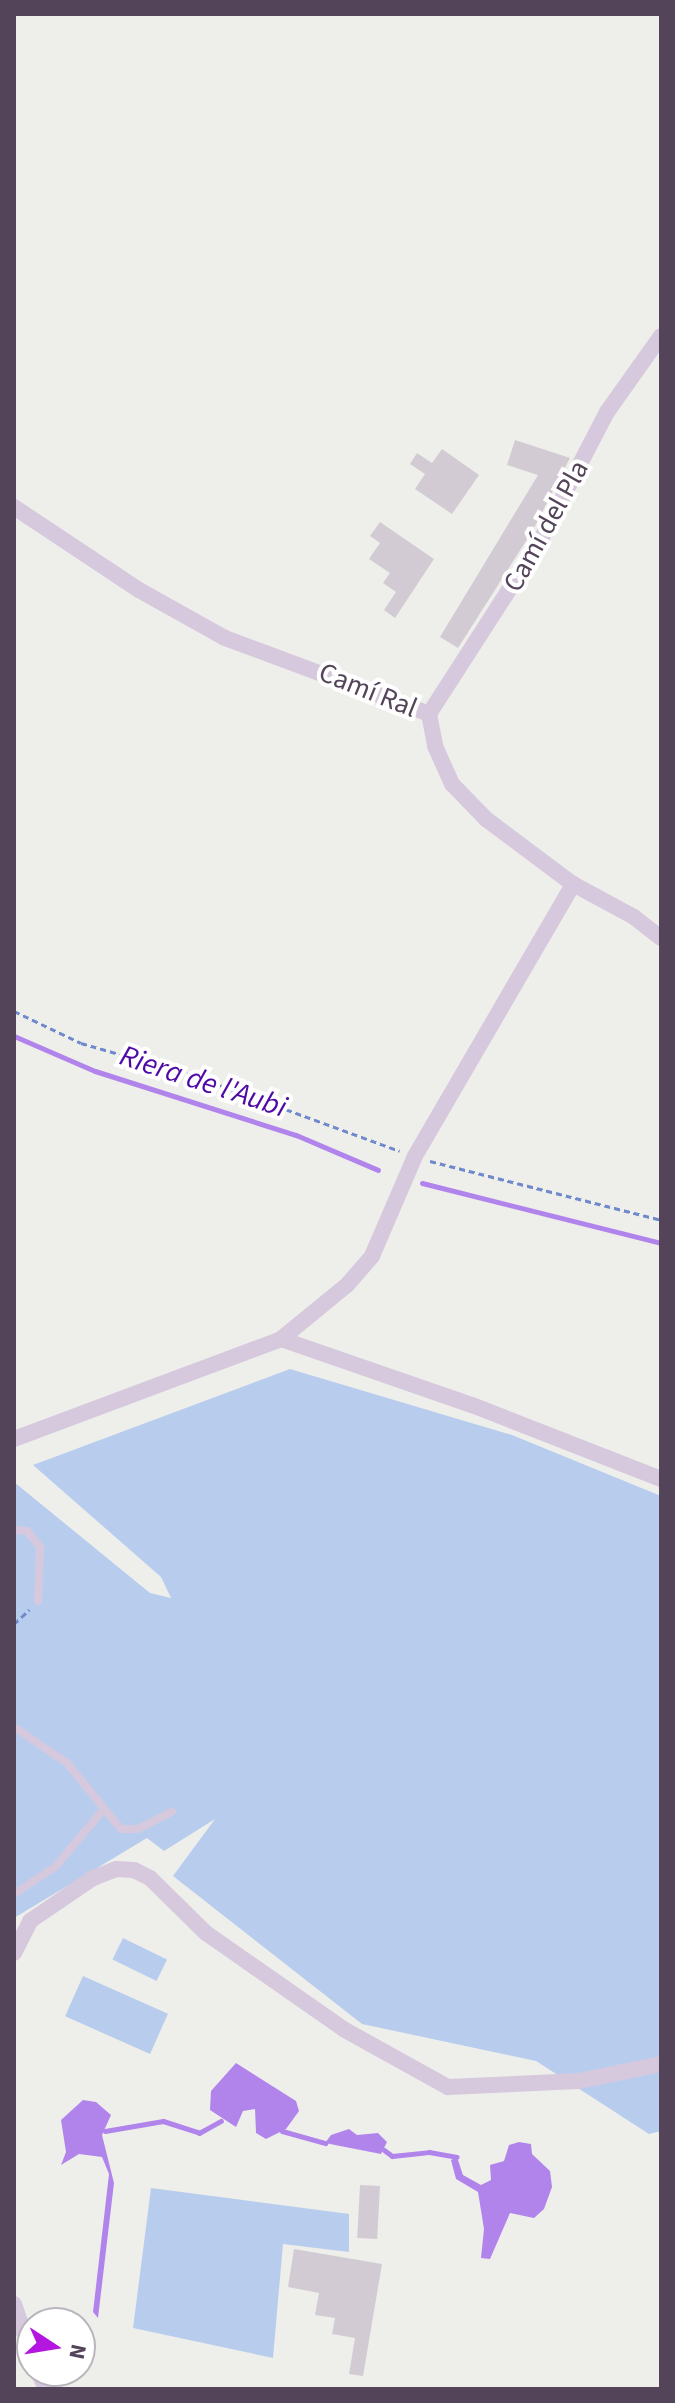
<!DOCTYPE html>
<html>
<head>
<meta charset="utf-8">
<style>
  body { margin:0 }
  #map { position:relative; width:675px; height:2403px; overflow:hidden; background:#eeefeb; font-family:"Source Sans 3",sans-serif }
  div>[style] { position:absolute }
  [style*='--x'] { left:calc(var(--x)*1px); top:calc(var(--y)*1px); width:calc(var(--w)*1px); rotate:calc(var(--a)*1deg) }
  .green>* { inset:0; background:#b8cdee; transform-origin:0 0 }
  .water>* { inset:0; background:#b184ec }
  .stream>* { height:5px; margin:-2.5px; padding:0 2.5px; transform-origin:2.5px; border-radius:2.5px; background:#b184ec }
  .building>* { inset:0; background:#d3cbd3; transform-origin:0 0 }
  .path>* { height:3px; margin-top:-1.5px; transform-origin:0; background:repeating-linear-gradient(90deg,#7089cc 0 6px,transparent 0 10px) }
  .service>* { height:8px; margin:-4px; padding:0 4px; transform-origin:4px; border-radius:4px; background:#d7c9dd }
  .minor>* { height:16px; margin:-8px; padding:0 8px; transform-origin:8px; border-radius:8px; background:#d7c9dd }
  span { translate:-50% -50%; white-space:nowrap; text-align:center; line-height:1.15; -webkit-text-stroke:8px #fff; paint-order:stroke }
  .street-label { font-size:28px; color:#534459 }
  .water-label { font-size:30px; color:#4d0aa6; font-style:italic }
  .frame { position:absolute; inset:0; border:16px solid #534459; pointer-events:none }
  .north { position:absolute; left:16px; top:2307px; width:80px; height:80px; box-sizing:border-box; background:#fff; border:2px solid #bab4bd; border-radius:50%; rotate:102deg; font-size:22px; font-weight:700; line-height:32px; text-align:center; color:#534459 }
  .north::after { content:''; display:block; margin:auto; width:28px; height:36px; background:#b316de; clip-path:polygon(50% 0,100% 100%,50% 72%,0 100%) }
</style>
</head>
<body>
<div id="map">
  <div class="green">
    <div style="clip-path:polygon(290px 1369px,512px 1435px,661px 1496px,661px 2131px,649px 2134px,536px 2061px,362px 2024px,173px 1876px,215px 1819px,164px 1851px,147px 1838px,14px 1918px,14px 1482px,150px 1593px,171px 1598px,161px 1577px,33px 1465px)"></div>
    <div style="left:123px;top:1938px;width:49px;height:24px;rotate:26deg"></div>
    <div style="left:83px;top:1976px;width:93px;height:44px;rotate:24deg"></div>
    <div style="clip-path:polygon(151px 2188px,349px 2214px,349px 2252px,283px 2244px,273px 2358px,133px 2328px)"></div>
  </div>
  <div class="water">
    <div style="clip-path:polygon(236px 2063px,296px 2101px,299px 2111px,286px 2129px,266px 2139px,256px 2133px,255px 2109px,243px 2111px,236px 2127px,210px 2110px,211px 2091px)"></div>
    <div style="clip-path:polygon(83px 2100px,96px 2102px,111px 2115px,102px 2135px,114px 2183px,98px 2318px,93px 2312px,109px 2174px,102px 2157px,79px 2154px,61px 2165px,66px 2152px,61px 2120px)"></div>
    <div style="clip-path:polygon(349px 2129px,357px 2135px,378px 2133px,387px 2142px,381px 2154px,325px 2143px,331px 2135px)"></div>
    <div style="clip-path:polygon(519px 2142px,531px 2144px,532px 2154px,550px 2171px,552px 2187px,544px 2209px,534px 2218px,510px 2213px,490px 2259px,481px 2258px,484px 2229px,478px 2192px,456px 2179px,451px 2160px,457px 2157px,463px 2175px,481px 2185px,491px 2180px,490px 2165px,504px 2161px,509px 2145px)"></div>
  </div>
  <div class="stream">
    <div style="--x:14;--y:1036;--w:88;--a:23.4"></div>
    <div style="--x:95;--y:1071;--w:211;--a:17.7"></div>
    <div style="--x:296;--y:1135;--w:89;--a:23.1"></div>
    <div style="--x:422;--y:1183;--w:246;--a:14.1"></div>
    <div style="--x:105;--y:2131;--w:59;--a:-9.8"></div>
    <div style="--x:163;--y:2121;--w:38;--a:18"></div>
    <div style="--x:199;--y:2133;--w:25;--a:-29"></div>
    <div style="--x:282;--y:2131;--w:45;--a:15.6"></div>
    <div style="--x:384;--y:2150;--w:10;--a:37"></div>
    <div style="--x:392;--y:2156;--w:37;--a:-6"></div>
    <div style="--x:429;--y:2152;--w:28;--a:10"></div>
  </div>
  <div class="building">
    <div style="clip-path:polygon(515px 440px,570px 458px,533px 530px,458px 648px,440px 637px,538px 475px,507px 465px)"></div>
    <div style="clip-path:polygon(442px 449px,479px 475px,452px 514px,415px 489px,425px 474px,410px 464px,417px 453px,432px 463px)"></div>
    <div style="clip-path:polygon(380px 522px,434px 559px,395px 618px,384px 610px,396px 592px,383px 583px,390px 573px,369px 559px,380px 543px,370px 536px)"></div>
    <div style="left:360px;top:2185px;width:20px;height:53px;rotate:3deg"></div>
    <div style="clip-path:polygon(294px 2249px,382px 2264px,363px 2376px,349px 2374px,355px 2338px,332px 2334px,335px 2318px,315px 2315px,319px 2293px,288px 2287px)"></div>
  </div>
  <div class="path">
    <div style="--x:14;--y:1011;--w:74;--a:25.5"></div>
    <div style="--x:81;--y:1043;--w:116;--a:16.1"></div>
    <div style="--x:192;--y:1075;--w:221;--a:20.1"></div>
    <div style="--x:430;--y:1161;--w:238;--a:14.3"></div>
    <div style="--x:14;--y:1624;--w:21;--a:-43"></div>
  </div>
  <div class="service">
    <div style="--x:14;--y:1530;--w:13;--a:4"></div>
    <div style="--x:27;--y:1531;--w:21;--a:51"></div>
    <div style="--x:40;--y:1547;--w:54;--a:92.1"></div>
    <div style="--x:14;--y:1727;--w:64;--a:34.2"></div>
    <div style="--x:67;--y:1763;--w:85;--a:50.7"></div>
    <div style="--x:121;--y:1829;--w:17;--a:0"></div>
    <div style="--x:138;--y:1829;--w:38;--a:-27"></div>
    <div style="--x:14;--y:1894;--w:49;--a:-33.4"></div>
    <div style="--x:55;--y:1867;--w:75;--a:-49.9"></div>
  </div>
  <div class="minor">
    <div style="--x:14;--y:507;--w:150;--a:33.6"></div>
    <div style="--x:139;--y:590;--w:98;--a:29.2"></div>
    <div style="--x:225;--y:638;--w:218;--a:20.4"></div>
    <div style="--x:429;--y:714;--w:33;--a:79"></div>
    <div style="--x:435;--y:746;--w:42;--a:65.9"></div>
    <div style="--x:452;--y:784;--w:49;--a:45.8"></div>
    <div style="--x:486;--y:819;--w:109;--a:36.8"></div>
    <div style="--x:573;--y:884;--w:69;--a:28.4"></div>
    <div style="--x:634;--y:917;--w:34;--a:38"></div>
    <div style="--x:429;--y:714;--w:201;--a:-57.2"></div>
    <div style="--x:538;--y:545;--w:150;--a:-62.6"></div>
    <div style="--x:607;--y:412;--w:93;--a:-54.6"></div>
    <div style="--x:281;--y:1339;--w:202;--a:19.1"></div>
    <div style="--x:472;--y:1405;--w:203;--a:21.4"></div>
    <div style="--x:14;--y:1439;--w:285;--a:-20.5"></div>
    <div style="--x:281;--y:1339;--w:85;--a:-39.3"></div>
    <div style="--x:347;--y:1285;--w:38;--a:-49"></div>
    <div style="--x:372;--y:1256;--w:109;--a:-66.7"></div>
    <div style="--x:415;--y:1156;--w:315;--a:-59.8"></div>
    <div style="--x:14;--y:1953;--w:36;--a:-63"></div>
    <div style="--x:30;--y:1921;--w:76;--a:-34.3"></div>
    <div style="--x:93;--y:1878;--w:25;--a:-21"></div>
    <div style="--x:116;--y:1869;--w:18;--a:3"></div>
    <div style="--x:134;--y:1870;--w:18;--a:27"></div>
    <div style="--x:150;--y:1878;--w:78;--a:44.5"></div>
    <div style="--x:206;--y:1933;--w:169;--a:34.9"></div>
    <div style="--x:345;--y:2030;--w:118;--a:29"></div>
    <div style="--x:448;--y:2087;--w:131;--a:-2.6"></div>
    <div style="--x:579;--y:2081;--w:84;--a:-11.7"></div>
    <div style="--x:14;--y:2304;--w:56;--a:71.2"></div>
    <div style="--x:38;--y:2371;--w:20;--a:66"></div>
  </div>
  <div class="street-label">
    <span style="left:546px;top:526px;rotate:-61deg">Camí del Pla</span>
    <span style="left:368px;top:690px;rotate:22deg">Camí Ral</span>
  </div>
  <div class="water-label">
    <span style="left:203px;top:1082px;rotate:18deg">Riera de l'Aubi</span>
  </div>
  <div class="frame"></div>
  <div class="north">N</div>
</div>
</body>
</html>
